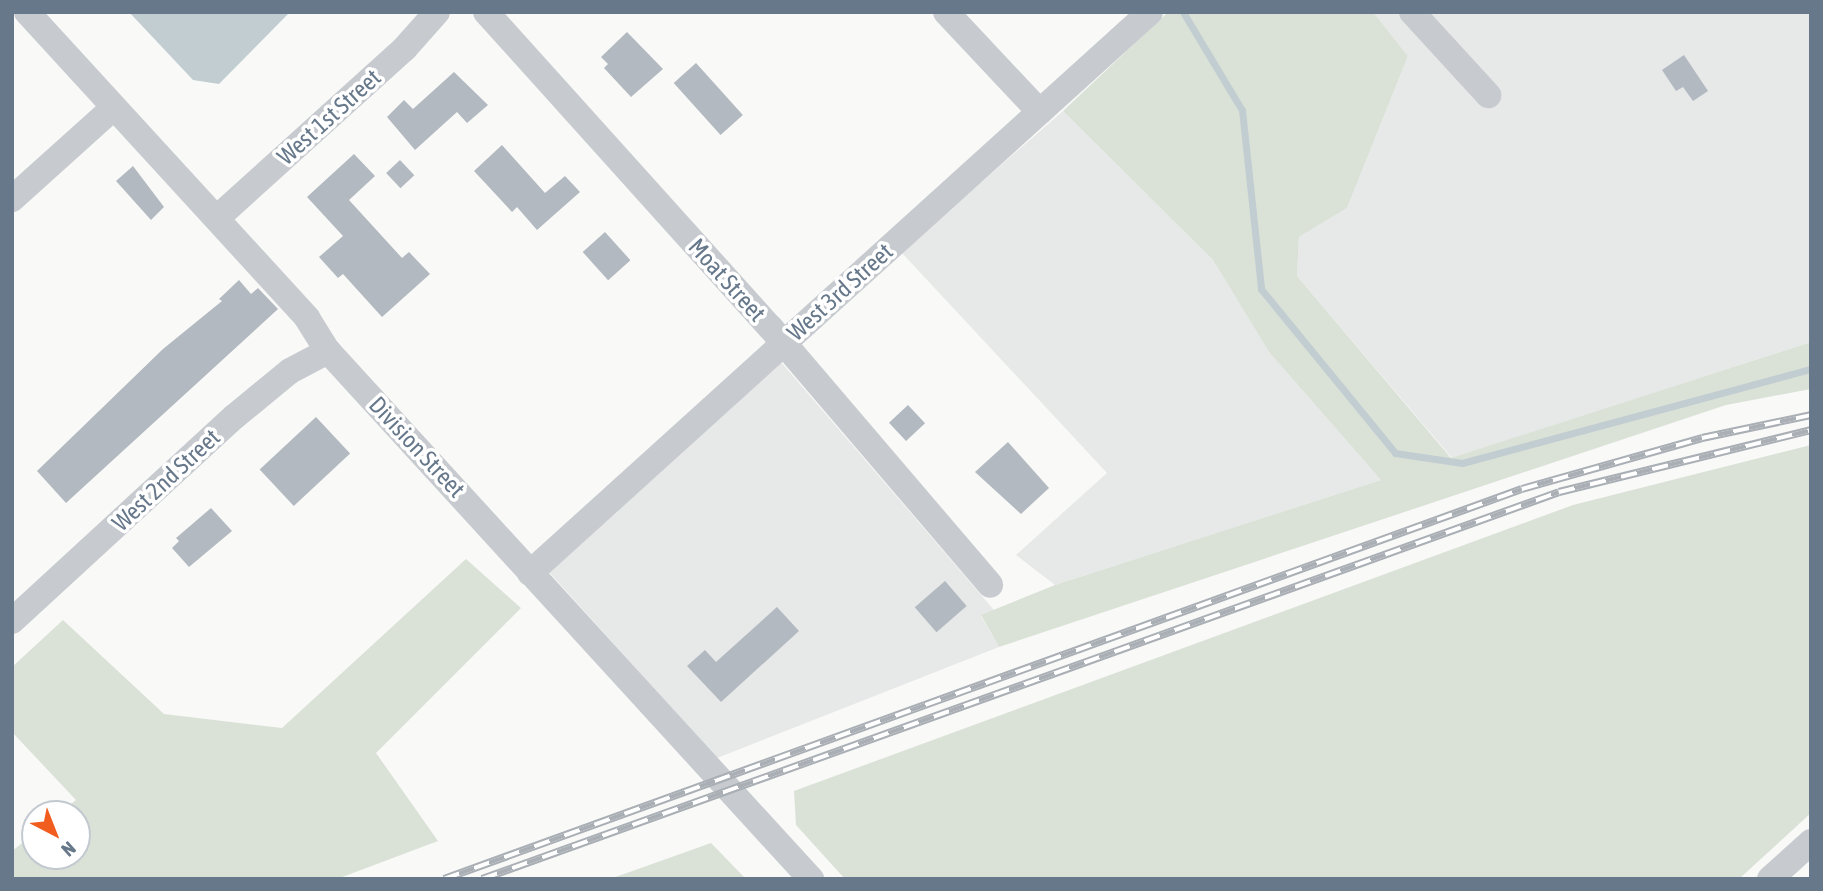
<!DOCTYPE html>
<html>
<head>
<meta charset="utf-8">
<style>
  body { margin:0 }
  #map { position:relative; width:1823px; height:891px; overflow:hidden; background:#f9f9f7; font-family:"Asap Condensed",sans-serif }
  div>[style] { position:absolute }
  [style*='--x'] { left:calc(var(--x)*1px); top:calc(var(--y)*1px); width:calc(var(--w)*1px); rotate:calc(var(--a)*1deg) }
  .built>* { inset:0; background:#e7e8e8 }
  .green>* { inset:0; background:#dae2d7 }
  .water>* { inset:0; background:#c2cdd2 }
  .stream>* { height:7px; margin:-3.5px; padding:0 3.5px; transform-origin:3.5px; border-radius:3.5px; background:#c2cdd2 }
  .building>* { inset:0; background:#b2b9c0; transform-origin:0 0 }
  .minor>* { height:26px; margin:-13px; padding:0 13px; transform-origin:13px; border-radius:13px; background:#c7cbcf }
  .rail>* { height:8px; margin-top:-4px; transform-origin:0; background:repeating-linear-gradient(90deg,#fff 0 16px,#a9afb5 0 32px); box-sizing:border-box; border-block:2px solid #a9afb5 }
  span { translate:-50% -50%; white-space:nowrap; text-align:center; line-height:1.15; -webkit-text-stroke:7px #fff; paint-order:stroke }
  .street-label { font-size:24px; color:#66788a }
  .frame { position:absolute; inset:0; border:14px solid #66788a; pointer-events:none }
  .north { position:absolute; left:21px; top:800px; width:70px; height:70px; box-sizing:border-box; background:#fff; border:2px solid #c2c9d0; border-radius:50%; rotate:138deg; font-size:19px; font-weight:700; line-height:28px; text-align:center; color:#66788a }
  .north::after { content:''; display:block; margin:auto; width:24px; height:32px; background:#f15c1f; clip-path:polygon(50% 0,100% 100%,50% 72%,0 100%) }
</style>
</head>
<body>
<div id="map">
  <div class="built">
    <div style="clip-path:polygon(1373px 12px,1811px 12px,1811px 342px,1452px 458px,1297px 276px,1299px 237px,1347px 208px,1408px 56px)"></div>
    <div style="clip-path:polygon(1063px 111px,1213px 260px,1269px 352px,1381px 480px,1055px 585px,1016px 555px,1107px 473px,901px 252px)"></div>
    <div style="clip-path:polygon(781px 362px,994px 610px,981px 616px,999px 647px,717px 758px,549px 572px)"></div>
  </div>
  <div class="green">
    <div style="clip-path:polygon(1168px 12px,1373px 12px,1408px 56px,1347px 208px,1299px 237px,1297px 276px,1451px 458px,1811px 342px,1811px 389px,1726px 405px,999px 647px,981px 615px,1055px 585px,1381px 480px,1269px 352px,1213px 260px,1063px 111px)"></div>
    <div style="clip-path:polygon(1811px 445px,1811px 813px,1739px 879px,845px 879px,796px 825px,794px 791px,1573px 505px)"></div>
    <div style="clip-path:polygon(466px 559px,521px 608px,376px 753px,438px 841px,337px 879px,12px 879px,12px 851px,35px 833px,35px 856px,77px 856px,77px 814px,59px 814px,76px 800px,12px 732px,12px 667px,63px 620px,164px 714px,282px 728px)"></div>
    <div style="clip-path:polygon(711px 843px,746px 879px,610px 879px)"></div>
  </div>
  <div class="water">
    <div style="clip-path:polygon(129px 12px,290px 12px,219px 84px,193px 80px)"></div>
  </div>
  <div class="stream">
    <div style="--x:1183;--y:12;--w:114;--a:59"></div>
    <div style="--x:1242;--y:110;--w:180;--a:83.9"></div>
    <div style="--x:1261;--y:289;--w:212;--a:50.7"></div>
    <div style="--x:1395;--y:453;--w:68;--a:8.5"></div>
    <div style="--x:1462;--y:463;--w:361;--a:-15.1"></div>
  </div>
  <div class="building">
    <div style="clip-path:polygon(627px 32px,663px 69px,631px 97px,604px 68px,608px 64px,601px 57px)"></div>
    <div style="clip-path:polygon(1684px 55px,1708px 91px,1693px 101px,1683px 87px,1676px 91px,1662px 70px)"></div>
    <div style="left:696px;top:63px;width:70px;height:30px;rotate:48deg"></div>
    <div style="clip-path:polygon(454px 72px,488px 105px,467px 123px,457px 112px,415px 150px,387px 117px,404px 100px,413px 109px)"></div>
    <div style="clip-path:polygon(502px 145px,545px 193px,565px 176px,580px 192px,537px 230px,517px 207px,512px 212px,474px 171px)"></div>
    <div style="clip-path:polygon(354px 154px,375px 176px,349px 200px,402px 258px,409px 252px,430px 274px,382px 317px,343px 274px,338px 278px,319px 257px,343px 236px,307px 197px)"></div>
    <div style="left:400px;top:160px;width:21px;height:19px;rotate:47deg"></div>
    <div style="clip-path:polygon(133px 166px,164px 207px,151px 220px,116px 181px)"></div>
    <div style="left:605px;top:232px;width:38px;height:30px;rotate:48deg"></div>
    <div style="clip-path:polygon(239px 280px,251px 294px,258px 288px,278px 309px,66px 503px,37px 471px,163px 349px,222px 301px,219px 299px)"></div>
    <div style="left:908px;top:405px;width:25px;height:26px;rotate:47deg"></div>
    <div style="left:316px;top:417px;width:50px;height:77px;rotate:47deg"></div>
    <div style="clip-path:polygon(1008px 442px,1049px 488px,1021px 514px,975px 472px)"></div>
    <div style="clip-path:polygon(211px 508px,232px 531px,189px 567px,172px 548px,179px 541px,176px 538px)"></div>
    <div style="left:945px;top:581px;width:33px;height:40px;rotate:49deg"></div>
    <div style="clip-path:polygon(777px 607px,799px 631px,721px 702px,687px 666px,705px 650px,716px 662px)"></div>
  </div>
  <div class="minor">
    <div style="--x:27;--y:12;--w:415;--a:47.5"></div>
    <div style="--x:307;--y:318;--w:39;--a:58"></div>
    <div style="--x:328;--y:351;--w:716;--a:47.55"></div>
    <div style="--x:486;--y:12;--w:424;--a:48"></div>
    <div style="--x:770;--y:327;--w:339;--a:49.5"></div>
    <div style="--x:946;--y:12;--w:137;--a:46.8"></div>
    <div style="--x:1412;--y:12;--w:113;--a:47.5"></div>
    <div style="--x:12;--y:199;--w:137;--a:-42"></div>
    <div style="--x:217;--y:218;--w:253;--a:-42.1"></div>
    <div style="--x:405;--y:48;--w:48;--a:-48.4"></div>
    <div style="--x:530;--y:573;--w:836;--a:-42.14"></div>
    <div style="--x:12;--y:621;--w:301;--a:-42.6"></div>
    <div style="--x:234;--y:417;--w:72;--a:-39.4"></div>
    <div style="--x:290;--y:371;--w:43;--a:-27.8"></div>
    <div style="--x:1770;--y:879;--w:55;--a:-42.1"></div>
  </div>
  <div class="rail">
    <div style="--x:444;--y:879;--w:1146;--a:-19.89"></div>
    <div style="--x:1522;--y:489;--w:187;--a:-15.8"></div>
    <div style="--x:1702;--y:438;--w:111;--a:-11.9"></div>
    <div style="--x:482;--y:879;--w:1144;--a:-19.76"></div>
    <div style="--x:1559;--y:492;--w:260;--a:-13.8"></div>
  </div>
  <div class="street-label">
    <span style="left:329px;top:117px;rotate:-42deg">West 1st Street</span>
    <span style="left:727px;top:280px;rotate:48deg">Moat Street</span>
    <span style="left:840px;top:292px;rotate:-42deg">West 3rd Street</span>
    <span style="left:417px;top:447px;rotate:47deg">Division Street</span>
    <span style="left:166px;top:480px;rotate:-43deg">West 2nd Street</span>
  </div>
  <div class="frame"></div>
  <div class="north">N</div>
</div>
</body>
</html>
